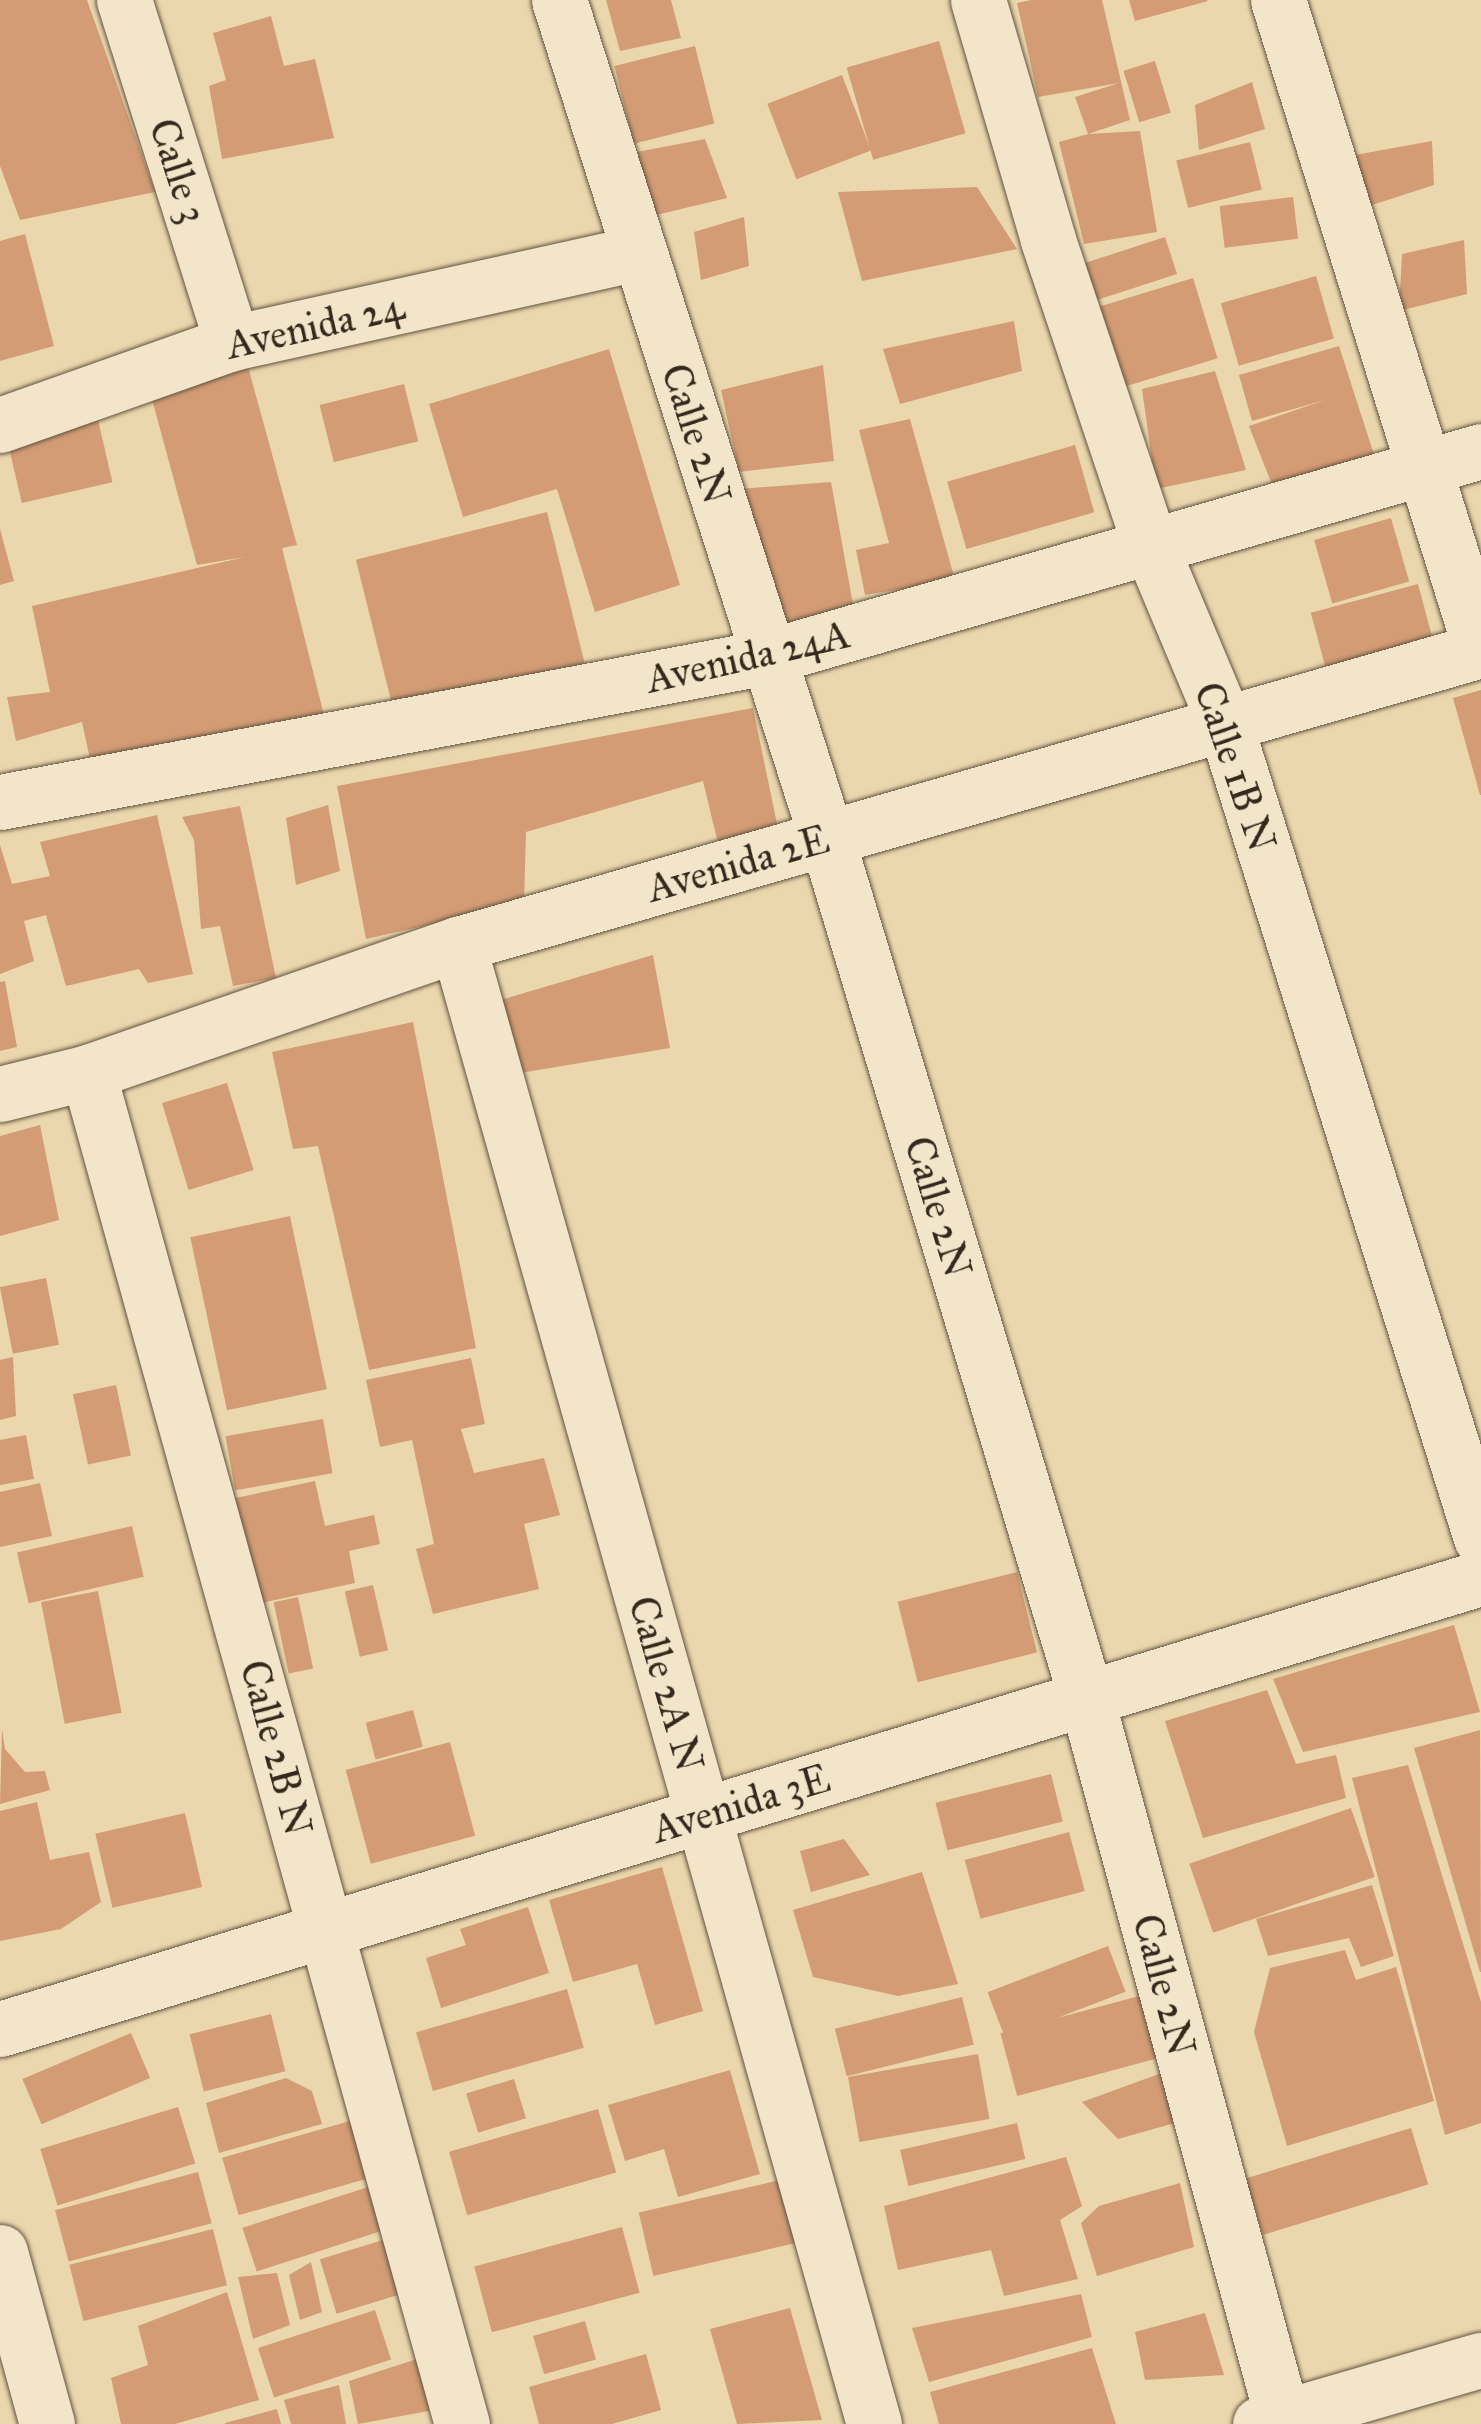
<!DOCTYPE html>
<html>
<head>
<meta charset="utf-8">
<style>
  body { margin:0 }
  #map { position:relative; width:1481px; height:2424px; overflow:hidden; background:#ebd7ad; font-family:"IM FELL Great Primer",serif }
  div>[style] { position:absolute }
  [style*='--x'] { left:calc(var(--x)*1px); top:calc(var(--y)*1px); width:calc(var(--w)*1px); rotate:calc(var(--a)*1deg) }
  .building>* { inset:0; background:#d39c75; transform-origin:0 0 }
  .roads { filter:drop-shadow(0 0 2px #625441) drop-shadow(0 0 2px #625441) }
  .minor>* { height:55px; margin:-27.5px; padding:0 27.5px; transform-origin:27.5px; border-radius:27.5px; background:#f2e5ca }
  span { translate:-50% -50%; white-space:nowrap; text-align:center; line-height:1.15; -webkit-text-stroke:8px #f2e5ca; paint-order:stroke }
  .street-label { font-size:40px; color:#35291d }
</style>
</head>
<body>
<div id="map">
  <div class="building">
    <div style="clip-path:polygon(0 0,87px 0,155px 192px,20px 220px,0 166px)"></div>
    <div style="clip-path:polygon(606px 0,671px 0,681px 38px,620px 51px)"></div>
    <div style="clip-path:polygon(1031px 0,1102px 0,1130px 120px,1088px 134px,1140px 131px,1157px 232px,1084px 244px,1059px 142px,1088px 134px,1075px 97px,1119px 83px,1038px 97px,1017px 3px)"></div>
    <div style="clip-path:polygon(1129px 0,1207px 0,1208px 1px,1135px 21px)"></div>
    <div style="clip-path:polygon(271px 16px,284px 66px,315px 59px,334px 138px,222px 159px,209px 86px,226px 80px,213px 33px)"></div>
    <div style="left:939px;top:41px;width:96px;height:96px;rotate:74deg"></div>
    <div style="left:695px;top:46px;width:80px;height:83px;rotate:76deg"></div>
    <div style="left:1155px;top:61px;width:54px;height:33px;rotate:73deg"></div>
    <div style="left:842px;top:75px;width:81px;height:80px;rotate:69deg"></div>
    <div style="clip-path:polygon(1252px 82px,1265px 129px,1199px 150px,1195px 105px)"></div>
    <div style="clip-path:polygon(705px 139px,727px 198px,648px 217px,621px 155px)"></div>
    <div style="clip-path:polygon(1432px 141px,1434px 185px,1366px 207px,1355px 155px)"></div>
    <div style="left:1250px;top:142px;width:49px;height:76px;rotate:76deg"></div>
    <div style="clip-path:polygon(977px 187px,1017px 249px,862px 281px,838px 192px)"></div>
    <div style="left:1293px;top:197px;width:42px;height:74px;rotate:83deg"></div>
    <div style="clip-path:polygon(744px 217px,749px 266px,701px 280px,694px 232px)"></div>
    <div style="clip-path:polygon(25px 234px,54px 346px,0 361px,0 241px)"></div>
    <div style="left:1165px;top:237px;width:39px;height:85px;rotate:72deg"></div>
    <div style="clip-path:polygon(1464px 240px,1467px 294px,1399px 311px,1402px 254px)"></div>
    <div style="left:1316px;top:276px;width:65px;height:99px;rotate:74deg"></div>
    <div style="left:1193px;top:278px;width:84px;height:101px;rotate:73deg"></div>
    <div style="clip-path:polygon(1014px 321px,1022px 371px,900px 404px,883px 349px)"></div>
    <div style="clip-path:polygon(1339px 346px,1378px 467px,1278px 500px,1249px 426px,1325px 400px,1252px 421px,1239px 375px)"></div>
    <div style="clip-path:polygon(609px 349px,680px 585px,595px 612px,557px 489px,463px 517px,429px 404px)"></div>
    <div style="clip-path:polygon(247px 363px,297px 545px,282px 548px,326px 723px,94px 778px,82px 722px,16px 741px,7px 697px,50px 692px,32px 606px,245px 557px,197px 565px,150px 392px)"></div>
    <div style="clip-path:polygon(823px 365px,834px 461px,739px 472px,721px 390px)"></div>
    <div style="clip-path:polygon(1215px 371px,1246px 470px,1156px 489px,1142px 389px)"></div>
    <div style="left:404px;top:384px;width:59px;height:87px;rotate:76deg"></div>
    <div style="left:96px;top:411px;width:73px;height:93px;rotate:77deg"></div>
    <div style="clip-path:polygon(910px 419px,955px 580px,865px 595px,856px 550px,889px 543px,859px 430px)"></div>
    <div style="left:1075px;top:445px;width:70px;height:133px;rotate:74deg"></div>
    <div style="clip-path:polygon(831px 482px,854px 610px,778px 626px,739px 489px)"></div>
    <div style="left:547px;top:512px;width:164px;height:197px;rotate:76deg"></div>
    <div style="left:1391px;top:518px;width:66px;height:80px;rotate:74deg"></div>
    <div style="clip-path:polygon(0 529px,14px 581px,0 585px)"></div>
    <div style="left:1418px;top:584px;width:64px;height:111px;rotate:75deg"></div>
    <div style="clip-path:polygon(1481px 690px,1481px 795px,1480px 795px,1453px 698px)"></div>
    <div style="clip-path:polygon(753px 708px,781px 843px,721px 856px,703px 781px,526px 832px,524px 903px,366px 939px,337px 786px)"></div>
    <div style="clip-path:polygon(328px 805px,340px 871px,296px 885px,286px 818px)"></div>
    <div style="clip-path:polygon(240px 806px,276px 978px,233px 986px,220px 926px,201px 929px,194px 840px,182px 817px)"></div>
    <div style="clip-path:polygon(157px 815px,193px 974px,148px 983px,139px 969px,66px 986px,46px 915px,24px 921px,34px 961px,0 974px,0 845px,12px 884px,50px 876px,40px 842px)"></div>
    <div style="clip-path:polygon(653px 955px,670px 1048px,514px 1074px,494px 1002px)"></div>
    <div style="clip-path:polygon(5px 981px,17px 1047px,0 1051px,0 982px)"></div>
    <div style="clip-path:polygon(413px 1022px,476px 1348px,369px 1370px,318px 1146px,293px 1149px,272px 1052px)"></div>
    <div style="left:227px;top:1083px;width:91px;height:68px;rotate:73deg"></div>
    <div style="clip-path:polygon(40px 1125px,59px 1220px,0 1236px,0 1136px)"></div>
    <div style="left:290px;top:1216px;width:177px;height:102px;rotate:78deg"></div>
    <div style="left:46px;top:1278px;width:68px;height:47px;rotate:79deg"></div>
    <div style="clip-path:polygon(13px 1357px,16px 1416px,0 1420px,0 1360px)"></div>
    <div style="clip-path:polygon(471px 1358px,485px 1424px,461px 1429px,474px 1473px,544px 1458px,560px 1515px,524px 1524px,539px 1589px,433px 1614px,416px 1549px,434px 1544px,412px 1440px,380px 1447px,366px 1380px)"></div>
    <div style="left:116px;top:1385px;width:72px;height:44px;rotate:78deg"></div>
    <div style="left:323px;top:1419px;width:55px;height:99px;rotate:80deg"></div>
    <div style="clip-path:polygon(26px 1435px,34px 1479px,0 1485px,0 1440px)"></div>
    <div style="clip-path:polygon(315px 1481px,325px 1526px,374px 1515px,380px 1544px,349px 1551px,355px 1583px,261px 1603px,231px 1499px)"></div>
    <div style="clip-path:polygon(40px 1483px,52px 1536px,0 1547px,0 1492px)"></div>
    <div style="left:132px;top:1526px;width:52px;height:118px;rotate:77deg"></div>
    <div style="left:1017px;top:1572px;width:83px;height:123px;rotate:76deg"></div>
    <div style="left:373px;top:1585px;width:67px;height:29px;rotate:77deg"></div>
    <div style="left:98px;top:1591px;width:124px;height:58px;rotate:79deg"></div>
    <div style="left:298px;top:1597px;width:73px;height:25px;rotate:78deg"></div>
    <div style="clip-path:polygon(1454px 1625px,1480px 1712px,1303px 1752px,1273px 1679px)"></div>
    <div style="clip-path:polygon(1267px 1690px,1296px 1764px,1336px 1755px,1346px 1798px,1203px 1838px,1165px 1721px)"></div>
    <div style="left:413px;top:1710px;width:38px;height:49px;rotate:75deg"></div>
    <div style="clip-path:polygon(2px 1729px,5px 1749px,25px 1772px,45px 1771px,50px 1790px,0 1804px)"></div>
    <div style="clip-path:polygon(1480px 1730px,1481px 1972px,1480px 1972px,1414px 1748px)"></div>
    <div style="left:450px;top:1742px;width:97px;height:108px;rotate:75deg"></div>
    <div style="clip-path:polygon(1408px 1765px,1481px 2002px,1481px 2123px,1445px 2135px,1352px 1778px)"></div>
    <div style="left:1051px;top:1774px;width:49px;height:119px;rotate:76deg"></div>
    <div style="clip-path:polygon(37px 1802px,50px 1860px,89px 1852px,101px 1902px,61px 1929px,0 1941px,0 1811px)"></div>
    <div style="left:1351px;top:1808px;width:73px;height:171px;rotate:71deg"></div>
    <div style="left:185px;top:1813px;width:76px;height:92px;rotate:77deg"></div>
    <div style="left:1069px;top:1832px;width:61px;height:108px;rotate:75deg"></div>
    <div style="clip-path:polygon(844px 1839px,870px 1875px,811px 1892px,800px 1851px)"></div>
    <div style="clip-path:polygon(662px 1867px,703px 2011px,655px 2025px,637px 1964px,573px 1982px,549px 1900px)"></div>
    <div style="clip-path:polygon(922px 1872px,958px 1984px,898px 1996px,813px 1977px,793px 1910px)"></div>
    <div style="clip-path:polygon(1372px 1885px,1394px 1956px,1361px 1967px,1349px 1938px,1268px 1956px,1256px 1919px)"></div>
    <div style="clip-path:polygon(528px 1907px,549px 1973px,441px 2008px,426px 1958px,466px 1945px,460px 1929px)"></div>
    <div style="left:1108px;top:1946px;width:49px;height:129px;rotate:69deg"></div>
    <div style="clip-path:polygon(1345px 1950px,1356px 1980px,1396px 1967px,1434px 2101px,1287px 2146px,1254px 2032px,1270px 1968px)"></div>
    <div style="left:567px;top:1989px;width:61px;height:157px;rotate:74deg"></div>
    <div style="left:1154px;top:1992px;width:65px;height:159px;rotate:75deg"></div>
    <div style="left:962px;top:1997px;width:49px;height:131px;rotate:76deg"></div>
    <div style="left:271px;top:2014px;width:59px;height:84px;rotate:76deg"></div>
    <div style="left:131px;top:2033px;width:49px;height:118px;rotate:67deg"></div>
    <div style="left:978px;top:2054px;width:66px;height:132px;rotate:80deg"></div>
    <div style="clip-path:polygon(730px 2070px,760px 2174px,678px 2197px,664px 2149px,625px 2161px,608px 2105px)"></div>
    <div style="clip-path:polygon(1167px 2071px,1182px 2121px,1118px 2139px,1082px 2102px)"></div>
    <div style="clip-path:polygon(286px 2078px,312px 2091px,322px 2124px,219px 2153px,206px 2103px)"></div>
    <div style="left:514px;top:2079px;width:41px;height:50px;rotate:73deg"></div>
    <div style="left:178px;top:2107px;width:59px;height:144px;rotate:73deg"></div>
    <div style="left:598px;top:2109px;width:66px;height:155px;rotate:74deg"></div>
    <div style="left:350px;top:2121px;width:60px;height:133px;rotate:74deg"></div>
    <div style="left:1017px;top:2123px;width:37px;height:120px;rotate:77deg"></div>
    <div style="left:1411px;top:2128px;width:59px;height:173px;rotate:73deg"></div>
    <div style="clip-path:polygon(1066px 2157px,1082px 2206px,1060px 2220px,1078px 2279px,1004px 2296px,991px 2250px,898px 2270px,884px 2206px)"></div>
    <div style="left:198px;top:2172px;width:53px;height:148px;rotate:75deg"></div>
    <div style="left:780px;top:2180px;width:65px;height:145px;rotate:77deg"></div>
    <div style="clip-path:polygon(1180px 2183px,1194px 2247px,1097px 2276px,1081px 2223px,1099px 2206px)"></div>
    <div style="left:368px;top:2187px;width:46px;height:132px;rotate:72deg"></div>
    <div style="left:622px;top:2227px;width:68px;height:153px;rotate:75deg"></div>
    <div style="left:213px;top:2229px;width:58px;height:148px;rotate:76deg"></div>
    <div style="left:383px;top:2240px;width:57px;height:66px;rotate:73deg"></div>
    <div style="clip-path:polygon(311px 2262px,322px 2312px,300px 2320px,289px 2275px)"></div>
    <div style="clip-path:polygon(277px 2273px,290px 2325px,253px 2339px,238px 2277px)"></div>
    <div style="clip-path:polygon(227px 2292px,259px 2400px,175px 2424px,121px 2424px,111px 2378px,148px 2365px,138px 2326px)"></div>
    <div style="clip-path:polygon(1081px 2294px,1092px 2337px,929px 2382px,912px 2328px)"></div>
    <div style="clip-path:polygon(790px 2308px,822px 2420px,737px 2424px,710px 2329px)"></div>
    <div style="left:375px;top:2310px;width:52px;height:123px;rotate:72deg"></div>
    <div style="clip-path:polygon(1205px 2313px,1224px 2375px,1145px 2380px,1135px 2332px)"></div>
    <div style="left:585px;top:2321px;width:40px;height:54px;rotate:74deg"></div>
    <div style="clip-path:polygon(1092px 2348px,1116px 2424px,939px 2424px,930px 2392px)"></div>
    <div style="clip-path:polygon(646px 2354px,661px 2410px,612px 2424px,539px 2424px,529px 2387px)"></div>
    <div style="clip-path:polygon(420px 2358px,434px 2410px,358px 2424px,349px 2381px)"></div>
    <div style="clip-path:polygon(339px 2385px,346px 2424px,291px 2424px,284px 2400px)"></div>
    <div style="clip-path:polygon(277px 2409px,281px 2424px,225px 2424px,225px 2423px)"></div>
  </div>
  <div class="roads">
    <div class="minor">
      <div style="--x:124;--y:0;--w:360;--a:72.5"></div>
      <div style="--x:559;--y:0;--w:881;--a:72.29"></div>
      <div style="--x:827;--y:839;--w:896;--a:73.2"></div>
      <div style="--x:1086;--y:1697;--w:753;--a:74.76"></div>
      <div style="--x:978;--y:0;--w:250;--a:73.7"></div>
      <div style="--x:1048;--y:240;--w:327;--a:71.5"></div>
      <div style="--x:1152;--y:550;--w:189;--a:67.2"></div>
      <div style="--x:1225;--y:724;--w:853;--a:72.54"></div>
      <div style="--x:1278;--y:0;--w:681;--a:72.66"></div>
      <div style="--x:0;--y:425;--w:246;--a:-19.5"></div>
      <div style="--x:232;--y:343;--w:416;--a:-12.5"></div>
      <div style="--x:0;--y:802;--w:781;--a:-10.71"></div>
      <div style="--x:767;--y:657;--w:743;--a:-16.09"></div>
      <div style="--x:458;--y:944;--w:1537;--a:74.3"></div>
      <div style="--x:88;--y:1072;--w:1403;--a:74.54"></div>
      <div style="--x:0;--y:1094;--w:91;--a:-14"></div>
      <div style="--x:88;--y:1072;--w:392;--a:-19.1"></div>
      <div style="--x:458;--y:944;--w:1064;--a:-16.03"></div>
      <div style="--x:0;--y:2029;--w:1548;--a:-16.94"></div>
      <div style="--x:0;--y:2252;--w:178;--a:74.7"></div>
      <div style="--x:1260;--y:2424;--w:230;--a:-16.2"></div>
    </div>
  </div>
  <div class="street-label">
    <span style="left:178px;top:171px;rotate:72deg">Calle 3</span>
    <span style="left:315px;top:326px;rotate:-13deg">Avenida 24</span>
    <span style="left:696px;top:434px;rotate:72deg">Calle 2N</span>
    <span style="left:748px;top:657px;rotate:-13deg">Avenida 24A</span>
    <span style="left:1235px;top:767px;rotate:71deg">Calle 1B N</span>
    <span style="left:738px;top:864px;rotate:-16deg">Avenida 2E</span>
    <span style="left:938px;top:1207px;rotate:73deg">Calle 2N</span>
    <span style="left:666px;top:1684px;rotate:74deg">Calle 2A N</span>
    <span style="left:276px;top:1748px;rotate:75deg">Calle 2B N</span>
    <span style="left:741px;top:1804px;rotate:-17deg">Avenida 3E</span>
    <span style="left:1164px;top:1985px;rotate:75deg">Calle 2N</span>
  </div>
</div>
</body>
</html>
